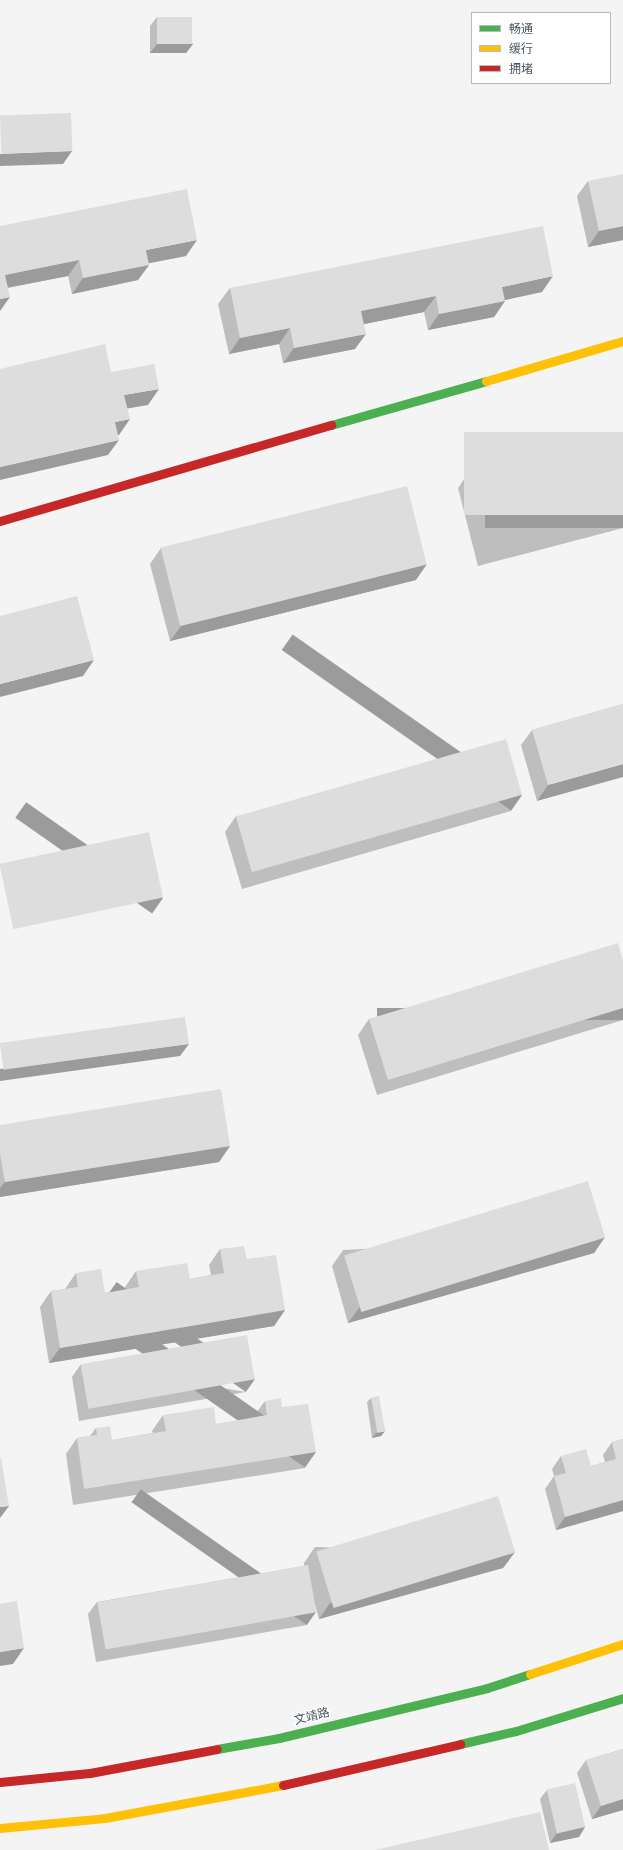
<!DOCTYPE html>
<html>
<head>
<meta charset="utf-8">
<style>
  body { margin:0 }
  #map { position:relative; width:623px; height:1850px; overflow:hidden; background:#f4f4f4; font-family:"Sofia Sans Condensed","Noto Sans SC",sans-serif }
  div>[style] { position:absolute }
  [style*='--x'] { left:calc(var(--x)*1px); top:calc(var(--y)*1px); width:calc(var(--w)*1px); rotate:calc(var(--a)*1deg) }
  .fast>* { height:9px; margin:-4.5px; padding:0 4.5px; transform-origin:4.5px; border-radius:4.5px; background:#4caf50 }
  .slow>* { height:9px; margin:-4.5px; padding:0 4.5px; transform-origin:4.5px; border-radius:4.5px; background:#ffc107 }
  .jam>* { height:9px; margin:-4.5px; padding:0 4.5px; transform-origin:4.5px; border-radius:4.5px; background:#c62828 }
  .wall>* { inset:0; background:#bebebf }
  .shaded-wall>* { inset:0; background:#9b9b9b; transform-origin:0 0 }
  .building>* { inset:0; background:#ddddde; transform-origin:0 0 }
  span { translate:-50% -50%; white-space:nowrap; text-align:center; line-height:1.15; -webkit-text-stroke:3px #fff; paint-order:stroke }
  .street-label { font-size:12px; color:#4a5661 }
  .legend { position:absolute; left:471px; top:12px; width:140px; height:72px; box-sizing:border-box; background:#fff; border:1px solid #b7bbc0; margin:0; padding:5px 7px; list-style:none; font-size:12px; color:#4a5661 }
  .legend li { display:flex; align-items:center; gap:8px; height:20px }
  .legend b { width:20px; border:1px solid #b7bbc0 }
</style>
</head>
<body>
<div id="map">
  <div class="fast">
    <div style="--x:331;--y:425;--w:161;--a:-15.8"></div>
    <div style="--x:460;--y:1744;--w:57;--a:-13.1"></div>
    <div style="--x:516;--y:1731;--w:112;--a:-17.1"></div>
    <div style="--x:217;--y:1749;--w:63;--a:-10.1"></div>
    <div style="--x:279;--y:1738;--w:214;--a:-13.5"></div>
    <div style="--x:487;--y:1688;--w:45;--a:-18"></div>
  </div>
  <div class="slow">
    <div style="--x:486;--y:381;--w:143;--a:-16.3"></div>
    <div style="--x:530;--y:1674;--w:98;--a:-17.9"></div>
    <div style="--x:0;--y:1828;--w:105;--a:-5.4"></div>
    <div style="--x:105;--y:1818;--w:181;--a:-10.5"></div>
  </div>
  <div class="jam">
    <div style="--x:0;--y:521;--w:345;--a:-16.2"></div>
    <div style="--x:0;--y:1782;--w:90;--a:-5.7"></div>
    <div style="--x:90;--y:1773;--w:129;--a:-10.7"></div>
    <div style="--x:283;--y:1785;--w:182;--a:-13"></div>
  </div>
  <div class="wall">
    <div style="clip-path:polygon(157px 17px,193px 44px,186px 53px,150px 53px,150px 26px)"></div>
    <div style="clip-path:polygon(588px 181px,623px 240px,588px 247px,577px 196px)"></div>
    <div style="clip-path:polygon(0 226px,186px 256px,148px 263px,149px 265px,138px 280px,72px 294px,68px 276px,8px 288px)"></div>
    <div style="clip-path:polygon(230px 288px,542px 292px,505px 300px,505px 301px,494px 317px,428px 330px,424px 312px,364px 324px,355px 349px,283px 363px,279px 344px,229px 354px,218px 304px)"></div>
    <div style="clip-path:polygon(623px 432px,623px 528px,478px 566px,458px 488px,469px 472px)"></div>
    <div style="clip-path:polygon(161px 548px,416px 580px,170px 641px,150px 564px)"></div>
    <div style="clip-path:polygon(623px 704px,537px 801px,521px 745px,532px 730px)"></div>
    <div style="clip-path:polygon(522px 795px,511px 811px,242px 889px,225px 832px,236px 816px)"></div>
    <div style="clip-path:polygon(623px 960px,623px 1020px,377px 1095px,358px 1035px,369px 1019px)"></div>
    <div style="clip-path:polygon(0 1125px,230px 1146px,219px 1162px,0 1197px)"></div>
    <div style="clip-path:polygon(605px 1237px,594px 1253px,348px 1323px,332px 1266px,343px 1250px)"></div>
    <div style="clip-path:polygon(220px 1249px,247px 1259px,285px 1310px,274px 1326px,49px 1363px,40px 1307px,51px 1291px,65px 1289px,76px 1273px,105px 1293px,125px 1289px,125px 1287px,136px 1271px,190px 1279px,211px 1275px,209px 1265px)"></div>
    <div style="clip-path:polygon(81px 1364px,246px 1392px,79px 1421px,72px 1377px)"></div>
    <div style="clip-path:polygon(371px 1398px,385px 1431px,381px 1436px,372px 1438px,367px 1402px)"></div>
    <div style="clip-path:polygon(265px 1401px,282px 1407px,305px 1468px,73px 1505px,66px 1454px,77px 1438px,90px 1436px,96px 1428px,112px 1440px,153px 1433px,152px 1431px,163px 1415px,216px 1424px,254px 1418px,254px 1416px)"></div>
    <div style="clip-path:polygon(623px 1439px,623px 1511px,556px 1530px,545px 1489px,554px 1476px,552px 1469px,561px 1456px,591px 1466px,605px 1462px,603px 1455px,612px 1442px)"></div>
    <div style="clip-path:polygon(315px 1547px,515px 1552px,503px 1568px,319px 1619px,314px 1601px,307px 1625px,96px 1662px,88px 1614px,97px 1602px,304px 1566px,304px 1563px)"></div>
    <div style="clip-path:polygon(623px 1749px,623px 1810px,592px 1819px,577px 1773px,586px 1760px)"></div>
    <div style="clip-path:polygon(547px 1790px,585px 1827px,579px 1837px,550px 1843px,540px 1799px)"></div>
  </div>
  <div class="shaded-wall">
    <div style="clip-path:polygon(157px 44px,193px 44px,186px 53px,150px 53px)"></div>
    <div style="clip-path:polygon(72px 151px,63px 164px,0 166px,0 154px)"></div>
    <div style="clip-path:polygon(623px 226px,623px 240px,588px 247px,599px 231px)"></div>
    <div style="clip-path:polygon(197px 240px,186px 256px,135px 266px,146px 250px)"></div>
    <div style="clip-path:polygon(79px 260px,68px 276px,0 289px,5px 275px)"></div>
    <div style="clip-path:polygon(149px 265px,138px 280px,72px 294px,83px 278px)"></div>
    <div style="clip-path:polygon(553px 276px,542px 292px,491px 303px,502px 287px)"></div>
    <div style="clip-path:polygon(436px 296px,424px 312px,350px 327px,361px 311px)"></div>
    <div style="clip-path:polygon(10px 297px,0 311px,0 299px)"></div>
    <div style="clip-path:polygon(505px 301px,494px 317px,428px 330px,439px 314px)"></div>
    <div style="clip-path:polygon(290px 328px,279px 344px,229px 354px,240px 338px)"></div>
    <div style="clip-path:polygon(366px 334px,355px 349px,283px 363px,294px 348px)"></div>
    <div style="clip-path:polygon(159px 389px,148px 405px,113px 411px,124px 395px)"></div>
    <div style="clip-path:polygon(130px 419px,119px 435px,104px 438px,115px 422px)"></div>
    <div style="clip-path:polygon(119px 440px,108px 455px,0 480px,0 467px)"></div>
    <div style="left:623px;top:515px;width:13px;height:138px;rotate:90deg"></div>
    <div style="clip-path:polygon(427px 564px,416px 580px,170px 641px,181px 626px)"></div>
    <div style="clip-path:polygon(94px 660px,83px 676px,0 697px,0 684px)"></div>
    <div style="clip-path:polygon(623px 764px,623px 777px,537px 801px,548px 785px)"></div>
    <div style="left:522px;top:795px;width:19px;height:280px;rotate:125deg"></div>
    <div style="left:163px;top:898px;width:19px;height:167px;rotate:125deg"></div>
    <div style="left:623px;top:1008px;width:12px;height:246px;rotate:90deg"></div>
    <div style="clip-path:polygon(189px 1044px,180px 1056px,0 1081px,0 1069px)"></div>
    <div style="clip-path:polygon(230px 1146px,219px 1162px,0 1197px,0 1188px,5px 1182px)"></div>
    <div style="clip-path:polygon(605px 1237px,594px 1253px,348px 1323px,359px 1308px)"></div>
    <div style="clip-path:polygon(285px 1310px,274px 1326px,49px 1363px,60px 1348px)"></div>
    <div style="left:255px;top:1379px;width:16px;height:169px;rotate:125deg"></div>
    <div style="clip-path:polygon(385px 1431px,381px 1436px,372px 1438px,376px 1433px)"></div>
    <div style="left:316px;top:1452px;width:19px;height:235px;rotate:125deg"></div>
    <div style="clip-path:polygon(623px 1500px,623px 1511px,556px 1530px,565px 1517px)"></div>
    <div style="clip-path:polygon(9px 1506px,0 1518px,0 1507px)"></div>
    <div style="clip-path:polygon(515px 1552px,503px 1568px,319px 1619px,330px 1603px)"></div>
    <div style="left:316px;top:1612px;width:16px;height:214px;rotate:125deg"></div>
    <div style="clip-path:polygon(24px 1648px,13px 1664px,0 1666px,0 1652px)"></div>
    <div style="clip-path:polygon(623px 1799px,623px 1810px,592px 1819px,601px 1806px)"></div>
    <div style="clip-path:polygon(585px 1827px,579px 1837px,550px 1843px,556px 1834px)"></div>
  </div>
  <div class="building">
    <div style="left:157px;top:17px;width:35px;height:27px"></div>
    <div style="left:71px;top:113px;width:38px;height:71px;rotate:88deg"></div>
    <div style="clip-path:polygon(623px 174px,623px 226px,599px 231px,588px 181px)"></div>
    <div style="clip-path:polygon(187px 189px,197px 240px,146px 250px,149px 265px,83px 278px,79px 260px,5px 275px,10px 297px,0 299px,0 226px)"></div>
    <div style="clip-path:polygon(543px 226px,553px 276px,502px 287px,505px 301px,439px 314px,436px 296px,361px 311px,366px 334px,294px 348px,290px 328px,240px 338px,230px 288px)"></div>
    <div style="clip-path:polygon(105px 344px,111px 372px,154px 364px,159px 389px,124px 395px,130px 419px,115px 422px,119px 440px,0 467px,0 369px)"></div>
    <div style="left:623px;top:432px;width:83px;height:159px;rotate:90deg"></div>
    <div style="left:407px;top:486px;width:81px;height:254px;rotate:76deg"></div>
    <div style="clip-path:polygon(77px 596px,94px 660px,0 684px,0 616px)"></div>
    <div style="clip-path:polygon(623px 704px,623px 764px,548px 785px,532px 730px)"></div>
    <div style="left:506px;top:739px;width:58px;height:281px;rotate:74deg"></div>
    <div style="left:149px;top:832px;width:67px;height:153px;rotate:78deg"></div>
    <div style="clip-path:polygon(618px 943px,623px 960px,623px 1008px,388px 1080px,369px 1019px)"></div>
    <div style="left:185px;top:1017px;width:27px;height:187px;rotate:82deg"></div>
    <div style="clip-path:polygon(221px 1089px,230px 1146px,5px 1182px,0 1154px,0 1125px)"></div>
    <div style="left:588px;top:1181px;width:59px;height:255px;rotate:73deg"></div>
    <div style="clip-path:polygon(244px 1246px,247px 1259px,276px 1255px,285px 1310px,60px 1348px,51px 1291px,78px 1287px,76px 1273px,101px 1269px,105px 1293px,139px 1287px,136px 1271px,187px 1263px,190px 1279px,224px 1273px,220px 1249px)"></div>
    <div style="left:247px;top:1335px;width:45px;height:169px;rotate:80deg"></div>
    <div style="left:379px;top:1396px;width:36px;height:8px;rotate:80deg"></div>
    <div style="clip-path:polygon(281px 1398px,282px 1407px,308px 1404px,316px 1452px,84px 1489px,77px 1438px,97px 1435px,96px 1428px,110px 1426px,112px 1440px,166px 1431px,163px 1415px,214px 1407px,216px 1424px,267px 1415px,265px 1401px)"></div>
    <div style="clip-path:polygon(623px 1439px,623px 1500px,565px 1517px,554px 1476px,566px 1473px,561px 1456px,586px 1449px,591px 1466px,616px 1459px,612px 1442px)"></div>
    <div style="clip-path:polygon(0 1458px,1px 1458px,9px 1506px,0 1507px)"></div>
    <div style="left:498px;top:1496px;width:59px;height:190px;rotate:73deg"></div>
    <div style="left:308px;top:1565px;width:48px;height:214px;rotate:80deg"></div>
    <div style="clip-path:polygon(17px 1601px,24px 1648px,0 1652px,0 1604px)"></div>
    <div style="clip-path:polygon(623px 1749px,623px 1799px,601px 1806px,586px 1760px)"></div>
    <div style="left:575px;top:1783px;width:45px;height:29px;rotate:77deg"></div>
    <div style="clip-path:polygon(540px 1812px,549px 1850px,375px 1850px)"></div>
  </div>
  <div class="street-label">
    <span style="left:312px;top:1717px;rotate:-14deg">文靖路</span>
  </div>
  <ul class="legend">
  <li><b style="height:5px;background:#4caf50"></b>畅通</li>
  <li><b style="height:5px;background:#ffc107"></b>缓行</li>
  <li><b style="height:5px;background:#c62828"></b>拥堵</li>
  </ul>
</div>
</body>
</html>
